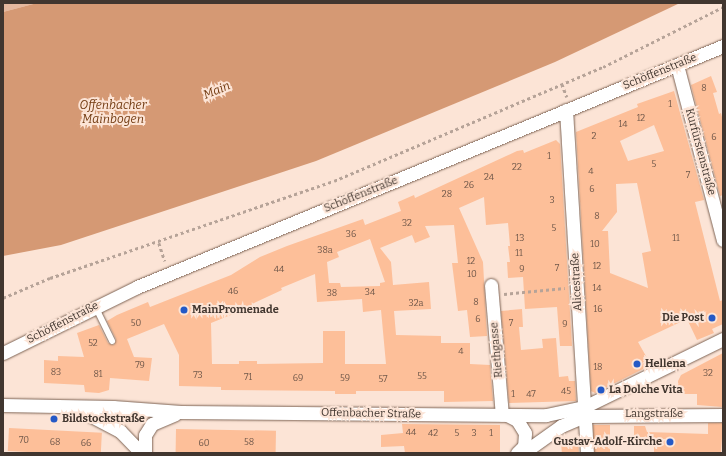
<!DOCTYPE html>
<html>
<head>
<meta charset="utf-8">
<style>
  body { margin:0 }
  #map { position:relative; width:726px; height:456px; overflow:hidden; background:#fce4d6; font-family:Bitter,serif }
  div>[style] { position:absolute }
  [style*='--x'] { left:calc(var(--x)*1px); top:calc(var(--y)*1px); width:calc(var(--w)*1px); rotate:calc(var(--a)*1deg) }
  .green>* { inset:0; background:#e5b89e }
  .water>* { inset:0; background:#d59974 }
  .building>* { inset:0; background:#fdbf99; transform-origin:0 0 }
  .path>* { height:2.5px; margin-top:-1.25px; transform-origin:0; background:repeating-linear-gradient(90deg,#b6a398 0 3px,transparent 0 6px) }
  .roads { filter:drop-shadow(0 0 1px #7e6556) drop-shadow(0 0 1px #7e6556) }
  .lane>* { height:6px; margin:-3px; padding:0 3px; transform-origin:3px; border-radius:3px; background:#fff }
  .street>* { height:13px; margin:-6.5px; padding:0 6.5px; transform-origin:6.5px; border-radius:6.5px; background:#fff }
  .dots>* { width:11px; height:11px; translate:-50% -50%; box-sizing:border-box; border:2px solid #fce4d6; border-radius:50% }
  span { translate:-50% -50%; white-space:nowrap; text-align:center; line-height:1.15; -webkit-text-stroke:4px #fce4d6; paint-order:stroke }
  .number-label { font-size:9px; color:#70584a }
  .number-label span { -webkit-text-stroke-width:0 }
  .street-label { font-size:11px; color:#41362f }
  .poi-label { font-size:11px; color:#41362f; font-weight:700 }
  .left { translate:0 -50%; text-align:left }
  .right { translate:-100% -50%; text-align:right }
  .water-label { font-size:12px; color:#71390f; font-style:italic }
  .frame { position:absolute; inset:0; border:4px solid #41362f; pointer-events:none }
</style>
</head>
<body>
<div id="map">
  <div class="green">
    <div style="clip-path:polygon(3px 3px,37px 3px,3px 12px)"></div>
  </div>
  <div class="water">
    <div style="clip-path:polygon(37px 3px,680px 3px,555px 62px,316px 161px,61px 245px,3px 256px,3px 12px)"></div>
  </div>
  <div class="building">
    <div style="clip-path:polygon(711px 76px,717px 92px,713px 93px,719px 114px,721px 113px,723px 121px,723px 195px,720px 196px,691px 85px)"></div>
    <div style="clip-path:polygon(evenodd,674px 91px,704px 200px,695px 202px,720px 301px,723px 300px,723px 324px,712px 329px,714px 333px,697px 340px,687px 319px,638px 342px,651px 365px,595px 393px,591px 391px,576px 132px,638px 107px,637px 104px,674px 91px,654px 125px,664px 151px,628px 161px,620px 141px,654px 125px,674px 91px,637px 183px,651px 251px,642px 253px,648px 288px,610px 273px,608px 231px,602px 231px,617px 212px,616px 184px,637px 183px)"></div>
    <div style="clip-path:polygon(evenodd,556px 140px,560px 144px,572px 346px,560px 346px,557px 307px,525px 309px,523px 277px,508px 278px,507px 262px,510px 262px,508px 246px,510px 246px,508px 223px,486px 225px,484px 197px,459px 208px,483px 262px,487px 336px,470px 337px,467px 310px,458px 311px,452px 263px,458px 263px,454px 225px,425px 226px,430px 237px,415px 243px,412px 235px,380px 248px,391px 262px,393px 285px,429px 282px,431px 309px,394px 311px,396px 335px,441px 336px,441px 343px,470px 343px,470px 364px,490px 365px,493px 401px,444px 402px,444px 391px,356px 391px,356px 394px,335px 394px,335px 391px,221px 390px,221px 387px,179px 386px,179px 355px,164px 324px,127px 339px,134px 357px,152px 358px,149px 381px,110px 378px,109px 390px,99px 393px,85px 392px,84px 385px,44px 383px,44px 360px,58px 361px,58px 356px,84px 357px,77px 333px,99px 325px,108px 343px,114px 345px,116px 339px,107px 321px,117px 315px,148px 302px,150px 307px,193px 290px,231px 275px,260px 257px,287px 246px,363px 219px,365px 225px,401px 211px,398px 202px,414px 195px,415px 198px,517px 151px,523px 150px,524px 153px,556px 140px,370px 239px,385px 282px,380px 283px,380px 286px,341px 287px,340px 283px,329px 283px,327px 262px,339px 257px,337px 252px,370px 239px,556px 140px,315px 274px,317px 302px,362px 299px,363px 312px,381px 310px,386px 364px,345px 364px,345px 331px,323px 331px,323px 363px,257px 364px,257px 361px,239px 361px,239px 364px,212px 364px,211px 323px,253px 306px,252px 304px,282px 290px,281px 288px,315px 274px)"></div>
    <div style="clip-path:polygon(522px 309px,523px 327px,519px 327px,521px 350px,543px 348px,542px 339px,556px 338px,559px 377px,568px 376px,569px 381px,575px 381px,576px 401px,509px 403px,501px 311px)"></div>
    <div style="clip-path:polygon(723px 353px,723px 407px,697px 405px,697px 394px,678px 394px,678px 381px,681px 375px)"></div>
    <div style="clip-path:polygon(708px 423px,723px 423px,721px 453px,654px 453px,654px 446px,634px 446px,634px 426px,645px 426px,647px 432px,708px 434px)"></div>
    <div style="clip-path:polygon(402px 424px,500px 425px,500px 453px,405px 453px,404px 446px,381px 447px,381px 435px,403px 433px)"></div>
    <div style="left:593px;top:425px;width:17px;height:28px"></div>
    <div style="left:9px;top:428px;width:93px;height:23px;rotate:3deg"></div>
    <div style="left:176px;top:429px;width:100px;height:24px;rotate:1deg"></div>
    <div style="left:578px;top:440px;width:13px;height:17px;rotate:86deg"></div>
  </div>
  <div class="path">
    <div style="--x:562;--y:84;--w:14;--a:69"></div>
    <div style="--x:159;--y:243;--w:19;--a:72"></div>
    <div style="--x:504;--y:294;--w:61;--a:-5.6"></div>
    <div style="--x:3;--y:298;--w:51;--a:-23.1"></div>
    <div style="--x:50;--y:278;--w:300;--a:-18.9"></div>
    <div style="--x:334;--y:181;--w:292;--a:-23"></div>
    <div style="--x:603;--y:67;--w:134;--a:-26.6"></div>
  </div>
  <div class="roads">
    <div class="lane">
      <div style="--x:95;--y:306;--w:39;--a:64"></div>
    </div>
    <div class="street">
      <div style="--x:677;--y:65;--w:181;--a:75.3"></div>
      <div style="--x:566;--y:110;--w:344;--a:86.5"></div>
      <div style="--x:491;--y:285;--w:130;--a:85.2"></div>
      <div style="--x:3;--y:353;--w:149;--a:-26.2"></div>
      <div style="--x:137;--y:287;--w:634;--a:-22.36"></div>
      <div style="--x:3;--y:405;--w:110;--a:1"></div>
      <div style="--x:113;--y:407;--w:68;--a:4.2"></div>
      <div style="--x:181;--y:412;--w:365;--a:0.5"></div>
      <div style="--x:546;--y:415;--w:39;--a:-12"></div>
      <div style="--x:584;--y:407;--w:155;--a:-26.1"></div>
      <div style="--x:76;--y:408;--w:50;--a:27.6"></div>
      <div style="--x:120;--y:431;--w:30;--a:46"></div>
      <div style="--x:507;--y:415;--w:11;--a:27"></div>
      <div style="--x:517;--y:420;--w:15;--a:58"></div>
      <div style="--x:525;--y:433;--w:13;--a:94"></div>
      <div style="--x:524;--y:446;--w:10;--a:135"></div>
      <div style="--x:145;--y:453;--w:18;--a:-90"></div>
      <div style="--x:145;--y:435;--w:13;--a:-58"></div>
      <div style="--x:152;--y:424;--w:25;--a:-23"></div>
      <div style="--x:523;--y:453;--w:47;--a:-35.4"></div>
      <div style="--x:561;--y:426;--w:26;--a:-23"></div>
      <div style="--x:585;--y:416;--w:138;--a:-0.4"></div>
    </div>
  </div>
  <div class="dots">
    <div style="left:184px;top:310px;background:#2459c6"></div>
    <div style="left:712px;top:318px;background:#2459c6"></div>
    <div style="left:637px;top:364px;background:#2459c6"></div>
    <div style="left:601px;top:390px;background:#2459c6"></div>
    <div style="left:54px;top:419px;background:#2459c6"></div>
    <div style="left:670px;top:442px;background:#2459c6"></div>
  </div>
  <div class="number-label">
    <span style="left:704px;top:88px">8</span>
    <span style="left:670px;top:104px">1</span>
    <span style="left:641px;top:118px">12</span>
    <span style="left:623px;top:124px">14</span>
    <span style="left:594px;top:136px">2</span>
    <span style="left:714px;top:137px">6</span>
    <span style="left:549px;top:156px">1</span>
    <span style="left:654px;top:164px">5</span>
    <span style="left:517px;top:167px">22</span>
    <span style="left:591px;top:171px">4</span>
    <span style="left:688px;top:175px">7</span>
    <span style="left:489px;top:177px">24</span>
    <span style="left:469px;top:185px">26</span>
    <span style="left:592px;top:189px">6</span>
    <span style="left:447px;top:194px">28</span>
    <span style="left:552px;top:200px">3</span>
    <span style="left:597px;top:216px">8</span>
    <span style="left:407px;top:223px">32</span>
    <span style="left:554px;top:228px">5</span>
    <span style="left:351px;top:234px">36</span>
    <span style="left:520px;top:238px">13</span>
    <span style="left:676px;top:238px">11</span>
    <span style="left:595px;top:244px">10</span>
    <span style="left:325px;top:250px">38a</span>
    <span style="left:519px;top:253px">11</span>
    <span style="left:471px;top:261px">12</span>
    <span style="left:597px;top:266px">12</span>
    <span style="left:557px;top:268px">7</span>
    <span style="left:279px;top:269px">44</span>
    <span style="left:522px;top:269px">9</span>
    <span style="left:472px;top:274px">10</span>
    <span style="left:597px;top:288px">14</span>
    <span style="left:233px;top:291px">46</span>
    <span style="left:370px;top:292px">34</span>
    <span style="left:332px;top:293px">38</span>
    <span style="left:476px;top:302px">8</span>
    <span style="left:416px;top:303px">32a</span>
    <span style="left:598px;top:309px">16</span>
    <span style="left:478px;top:319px">6</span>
    <span style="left:136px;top:323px">50</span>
    <span style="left:511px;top:323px">7</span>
    <span style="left:565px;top:324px">9</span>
    <span style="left:93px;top:343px">52</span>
    <span style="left:461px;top:351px">4</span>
    <span style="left:140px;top:365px">79</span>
    <span style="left:598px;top:367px">18</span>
    <span style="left:56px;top:372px">83</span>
    <span style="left:708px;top:373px">32</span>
    <span style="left:98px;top:374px">81</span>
    <span style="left:198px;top:375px">73</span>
    <span style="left:422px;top:376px">55</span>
    <span style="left:248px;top:377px">71</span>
    <span style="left:298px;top:378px">69</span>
    <span style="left:345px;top:378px">59</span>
    <span style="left:383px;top:379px">57</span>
    <span style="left:566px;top:391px">45</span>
    <span style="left:513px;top:394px">1</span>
    <span style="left:531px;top:394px">47</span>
    <span style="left:411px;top:432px">44</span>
    <span style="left:433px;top:433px">42</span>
    <span style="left:457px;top:433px">5</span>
    <span style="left:474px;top:433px">3</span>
    <span style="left:491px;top:433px">1</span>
    <span style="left:24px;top:440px">70</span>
    <span style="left:55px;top:442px">68</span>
    <span style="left:249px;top:442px">58</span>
    <span style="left:86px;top:443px">66</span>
    <span style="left:204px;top:443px">60</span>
  </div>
  <div class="street-label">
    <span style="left:660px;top:72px;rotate:-22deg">Schöffenstraße</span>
    <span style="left:700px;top:152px;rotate:75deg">Kurfürstenstraße</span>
    <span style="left:361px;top:195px;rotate:-22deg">Schöffenstraße</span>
    <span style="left:577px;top:282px;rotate:-93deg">Alicestraße</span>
    <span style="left:63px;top:323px;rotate:-27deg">Schöffenstraße</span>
    <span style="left:497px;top:350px;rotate:-95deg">Riethgasse</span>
    <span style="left:371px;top:414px;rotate:1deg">Offenbacher Straße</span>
    <span style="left:654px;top:414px">Langstraße</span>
  </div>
  <div class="poi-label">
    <span class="left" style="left:192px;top:310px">MainPromenade</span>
    <span class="right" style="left:704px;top:318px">Die Post</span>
    <span class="left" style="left:645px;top:364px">Hellena</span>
    <span class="left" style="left:609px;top:390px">La Dolche Vita</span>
    <span class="left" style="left:62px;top:419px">Bildstockstraße</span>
    <span class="right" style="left:662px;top:442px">Gustav-Adolf-Kirche</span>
  </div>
  <div class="water-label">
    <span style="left:217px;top:91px;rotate:-22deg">Main</span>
    <span style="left:113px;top:113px">Offenbacher<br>Mainbogen</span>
  </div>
  <div class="frame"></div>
</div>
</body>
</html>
